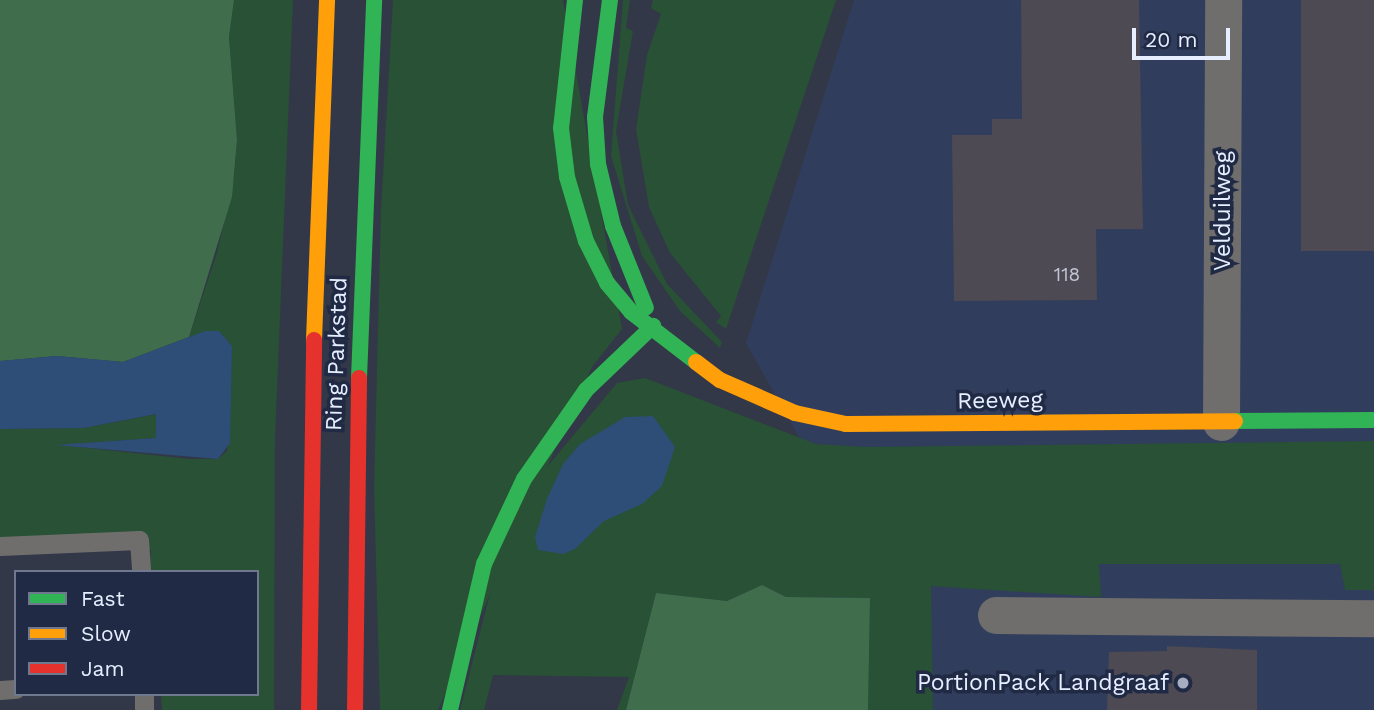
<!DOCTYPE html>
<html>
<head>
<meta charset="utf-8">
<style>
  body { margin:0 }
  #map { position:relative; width:1374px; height:710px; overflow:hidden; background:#323847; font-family:"Work Sans",sans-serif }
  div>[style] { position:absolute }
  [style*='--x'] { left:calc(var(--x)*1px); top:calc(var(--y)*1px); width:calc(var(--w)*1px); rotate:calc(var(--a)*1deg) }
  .built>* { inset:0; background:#313d5c }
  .green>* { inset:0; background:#285135 }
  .forest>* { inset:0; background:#406e4d }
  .water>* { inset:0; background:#2e4e77 }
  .building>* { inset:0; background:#4d4a53; transform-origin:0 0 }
  .lane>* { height:19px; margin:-9.5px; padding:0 9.5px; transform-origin:9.5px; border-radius:9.5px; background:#6f6e6d }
  .street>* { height:37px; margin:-18.5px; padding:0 18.5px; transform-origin:18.5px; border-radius:18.5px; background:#6f6e6d }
  .fast>* { height:16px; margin:-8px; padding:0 8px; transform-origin:8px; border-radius:8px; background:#30b455 }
  .slow>* { height:16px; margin:-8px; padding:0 8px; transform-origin:8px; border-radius:8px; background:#ff9f0a }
  .jam>* { height:16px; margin:-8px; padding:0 8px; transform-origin:8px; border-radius:8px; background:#e5322d }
  .dots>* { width:19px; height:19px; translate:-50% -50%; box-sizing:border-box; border:4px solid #202a44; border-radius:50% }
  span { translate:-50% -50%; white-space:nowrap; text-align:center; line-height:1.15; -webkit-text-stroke:7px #202a44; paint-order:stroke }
  .number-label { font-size:19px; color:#c0c5d4 }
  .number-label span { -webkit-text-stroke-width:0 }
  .street-label { font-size:23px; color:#e6eeff }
  .poi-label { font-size:23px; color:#e6eeff }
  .right { translate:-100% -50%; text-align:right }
  .legend { position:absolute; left:14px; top:570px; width:245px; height:126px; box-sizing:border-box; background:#202a44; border:2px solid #6f788f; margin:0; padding:9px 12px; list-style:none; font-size:21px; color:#e6eeff }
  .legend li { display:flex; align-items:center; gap:14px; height:35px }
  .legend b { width:35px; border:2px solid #6f788f }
  .scale { position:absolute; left:1132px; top:28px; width:98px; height:32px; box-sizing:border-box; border:4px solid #e6eeff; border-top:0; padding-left:9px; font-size:21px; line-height:24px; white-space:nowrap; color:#e6eeff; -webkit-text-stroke:5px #202a44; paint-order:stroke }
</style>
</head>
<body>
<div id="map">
  <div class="built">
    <div style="clip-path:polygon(854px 0,1374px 0,1374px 710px,829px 710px,830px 492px,746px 343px)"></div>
  </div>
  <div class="green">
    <div style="clip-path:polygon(234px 0,293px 0,275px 439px,274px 710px,162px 710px,161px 694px,257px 694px,257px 572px,150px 572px,151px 550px,0 544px,0 429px,84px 428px,157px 414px,156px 438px,60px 445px,189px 459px,218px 459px,227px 451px,232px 346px,219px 331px,189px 337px,217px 253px,234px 178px,237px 140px,229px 37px)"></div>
    <div style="clip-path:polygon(393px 0,563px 0,622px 329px,592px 367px,438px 710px,380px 710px,374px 488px,381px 210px)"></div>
    <div style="clip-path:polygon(623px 0,630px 0,626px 28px,633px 31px,616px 131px,628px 205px,667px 284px,722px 342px,720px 348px,680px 311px,642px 256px,611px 156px)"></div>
    <div style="clip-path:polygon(653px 0,836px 0,726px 329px,716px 322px,721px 316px,670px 253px,649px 207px,636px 129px,647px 55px,661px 14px,651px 8px)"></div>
    <div style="clip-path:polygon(645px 378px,816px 444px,865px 447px,1374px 441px,1374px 590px,1345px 590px,1340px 564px,1099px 564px,1101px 597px,931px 586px,933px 710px,868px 710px,870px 598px,786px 597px,762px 585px,727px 601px,656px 593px,626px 710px,617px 710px,629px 677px,493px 675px,484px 710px,460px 710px,500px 555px,542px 473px,617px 383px)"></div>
  </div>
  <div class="forest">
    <div style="clip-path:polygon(0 0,234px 0,229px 37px,237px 140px,232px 197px,189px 337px,123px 362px,57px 356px,0 361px)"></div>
    <div style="clip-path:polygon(762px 585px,786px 597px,870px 598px,868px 710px,626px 710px,656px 593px,727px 601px)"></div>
  </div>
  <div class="water">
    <div style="clip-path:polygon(205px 331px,219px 331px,232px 346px,230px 443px,218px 459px,55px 445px,156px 438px,156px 414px,84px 428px,0 429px,0 361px,57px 356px,123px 362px)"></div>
    <div style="clip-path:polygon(653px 416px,675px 447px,662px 486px,642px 504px,604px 521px,575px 549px,563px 554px,538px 550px,535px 537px,547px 499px,563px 464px,580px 444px,625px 417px)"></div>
  </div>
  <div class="building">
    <div style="clip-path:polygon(1021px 0,1139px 0,1143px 229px,1096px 229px,1097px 300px,954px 301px,952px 135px,992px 135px,992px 119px,1022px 119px)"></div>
    <div style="left:1301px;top:0;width:73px;height:251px"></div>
    <div style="clip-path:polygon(1167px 646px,1257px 650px,1257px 710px,1107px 710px,1109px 652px,1167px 651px)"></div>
  </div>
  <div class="lane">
    <div style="--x:0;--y:546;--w:139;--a:-2.5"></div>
    <div style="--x:139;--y:540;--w:32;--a:86"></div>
    <div style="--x:0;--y:690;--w:16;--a:-4"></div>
    <div style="--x:144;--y:694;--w:16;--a:90"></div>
  </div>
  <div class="street">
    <div style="--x:1221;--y:422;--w:422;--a:-89.7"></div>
    <div style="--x:996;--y:615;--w:378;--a:0.5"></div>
  </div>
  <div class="fast">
    <div style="--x:575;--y:0;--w:129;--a:96.2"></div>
    <div style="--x:561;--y:128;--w:49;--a:83"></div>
    <div style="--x:567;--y:177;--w:67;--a:73.5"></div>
    <div style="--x:586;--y:241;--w:47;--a:63.4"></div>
    <div style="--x:607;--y:283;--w:38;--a:50"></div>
    <div style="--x:631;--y:312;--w:82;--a:37.6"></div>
    <div style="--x:610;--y:0;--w:118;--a:97.3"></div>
    <div style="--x:595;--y:117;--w:47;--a:86.3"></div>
    <div style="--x:598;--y:164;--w:64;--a:76.4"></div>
    <div style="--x:613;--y:226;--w:88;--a:68.1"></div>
    <div style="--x:359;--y:378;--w:378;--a:-87.7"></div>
    <div style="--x:1235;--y:421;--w:139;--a:-0.4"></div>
    <div style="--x:450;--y:710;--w:150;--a:-76.9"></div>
    <div style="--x:484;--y:564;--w:94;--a:-64.8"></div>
    <div style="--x:524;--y:479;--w:108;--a:-55.1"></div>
    <div style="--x:586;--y:390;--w:93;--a:-43.7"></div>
  </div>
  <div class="slow">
    <div style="--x:314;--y:340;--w:340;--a:-87.8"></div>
    <div style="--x:696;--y:362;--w:30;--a:37"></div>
    <div style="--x:720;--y:380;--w:82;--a:23.7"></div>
    <div style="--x:795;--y:413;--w:52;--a:12.2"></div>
    <div style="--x:846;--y:424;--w:389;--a:-0.4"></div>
  </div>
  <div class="jam">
    <div style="--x:309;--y:710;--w:370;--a:-89.2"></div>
    <div style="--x:355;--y:710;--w:332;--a:-89.3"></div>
  </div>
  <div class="dots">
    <div style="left:1183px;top:683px;background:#a7aebf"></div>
  </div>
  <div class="number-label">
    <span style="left:1067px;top:275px">118</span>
  </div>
  <div class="street-label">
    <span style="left:1223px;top:211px;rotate:-90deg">Velduilweg</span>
    <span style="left:337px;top:354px;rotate:-88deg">Ring Parkstad</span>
    <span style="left:1000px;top:401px;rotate:-1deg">Reeweg</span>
  </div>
  <div class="poi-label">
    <span class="right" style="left:1169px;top:683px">PortionPack Landgraaf</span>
  </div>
  <ul class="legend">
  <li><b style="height:9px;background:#30b455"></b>Fast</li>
  <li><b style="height:9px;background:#ff9f0a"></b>Slow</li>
  <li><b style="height:9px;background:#e5322d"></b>Jam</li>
  </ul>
  <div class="scale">20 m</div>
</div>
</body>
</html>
